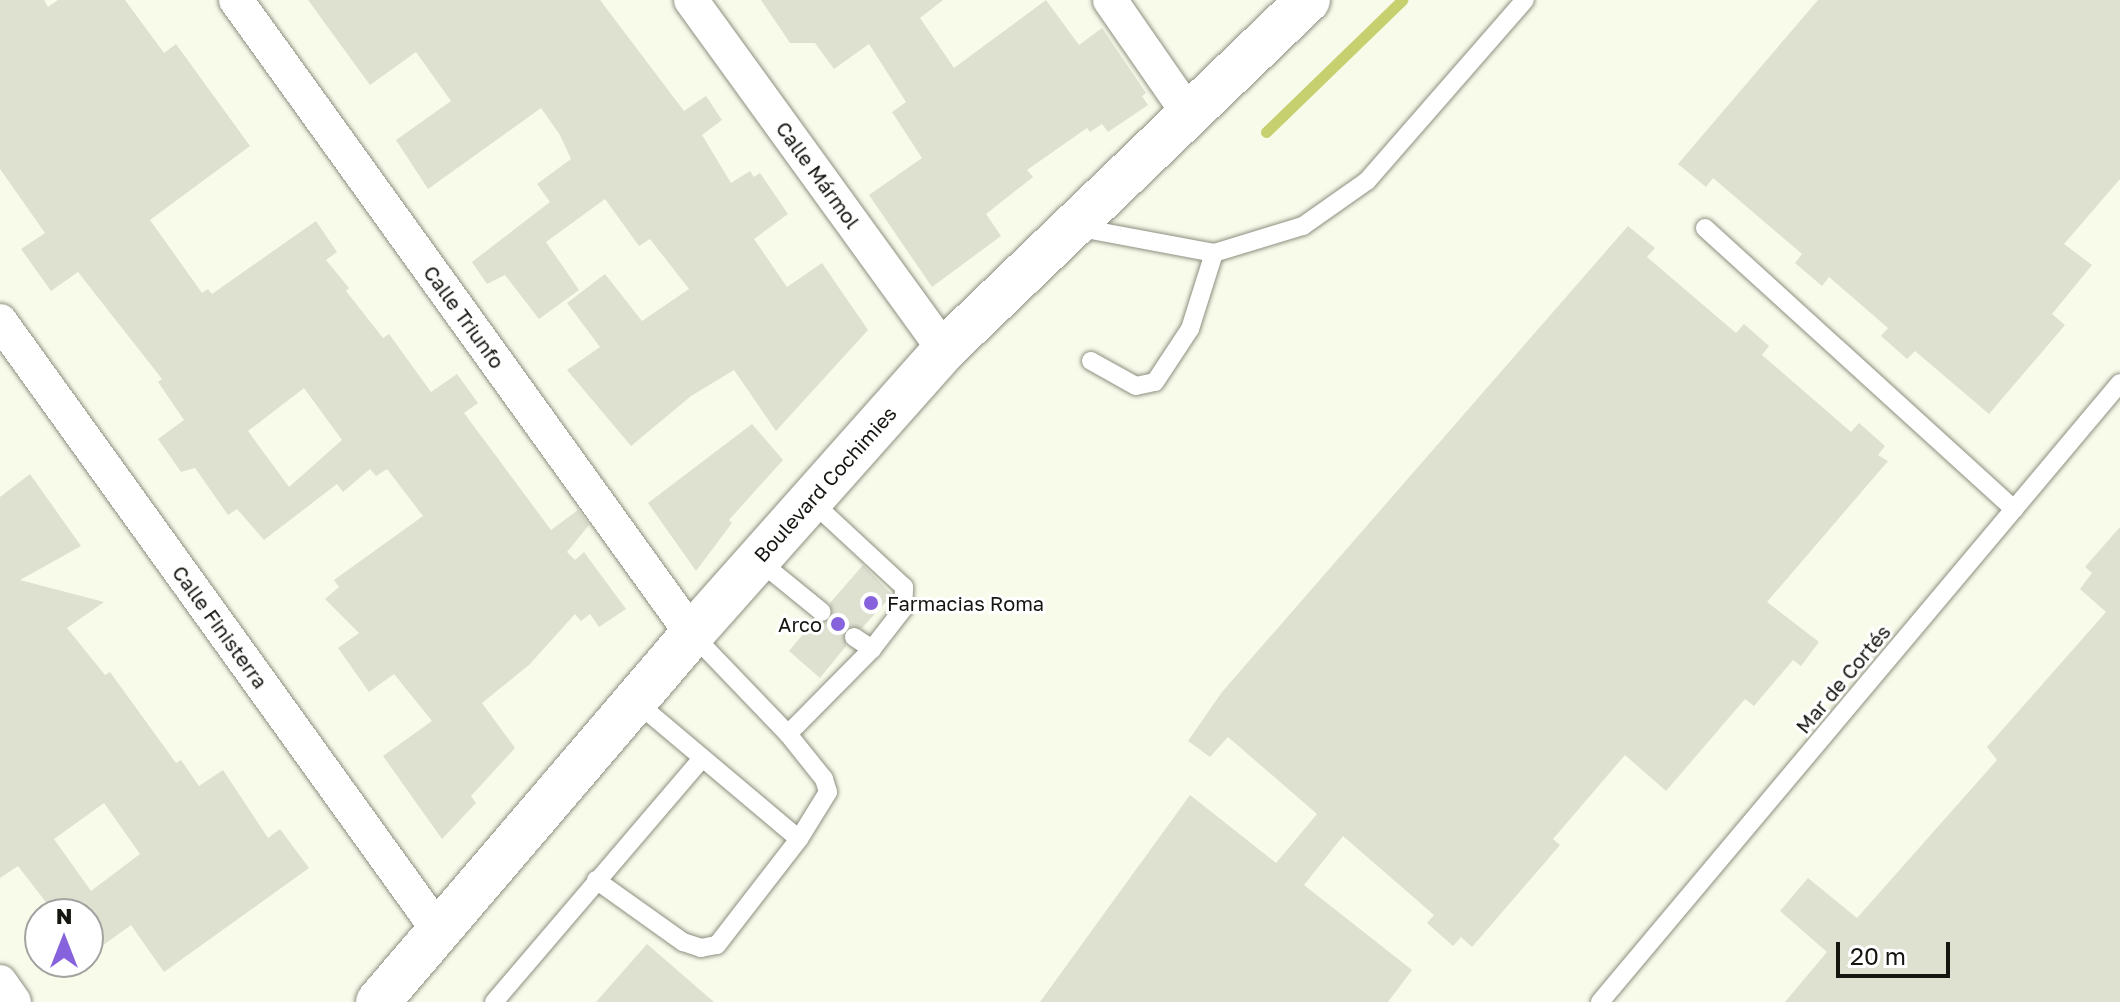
<!DOCTYPE html>
<html>
<head>
<meta charset="utf-8">
<style>
  body { margin:0 }
  #map { position:relative; width:2120px; height:1002px; overflow:hidden; background:#f8fbea; font-family:"Golos Text",sans-serif }
  div>[style] { position:absolute }
  [style*='--x'] { left:calc(var(--x)*1px); top:calc(var(--y)*1px); width:calc(var(--w)*1px); rotate:calc(var(--a)*1deg) }
  .stream>* { height:11px; margin:-5.5px; padding:0 5.5px; transform-origin:5.5px; border-radius:5.5px; background:#c6d06f }
  .building>* { inset:0; background:#dee0d0 }
  .roads { filter:drop-shadow(0 0 2px #8d8f80) drop-shadow(0 0 2px #8d8f80) }
  .service>* { height:18px; margin:-9px; padding:0 9px; transform-origin:9px; border-radius:9px; background:#fff }
  .minor>* { height:34px; margin:-17px; padding:0 17px; transform-origin:17px; border-radius:17px; background:#fff }
  .secondary>* { height:44px; margin:-22px; padding:0 22px; transform-origin:22px; border-radius:22px; background:#fff }
  .dots>* { width:22px; height:22px; translate:-50% -50%; box-sizing:border-box; border:4px solid #fff; border-radius:50% }
  span { translate:-50% -50%; white-space:nowrap; text-align:center; line-height:1.15; -webkit-text-stroke:6px #fff; paint-order:stroke }
  .street-label { font-size:20px; color:#161611 }
  .poi-label { font-size:20px; color:#161611 }
  .left { translate:0 -50%; text-align:left }
  .right { translate:-100% -50%; text-align:right }
  .north { position:absolute; left:24px; top:898px; width:80px; height:80px; box-sizing:border-box; background:#fff; border:2px solid #a2a2a0; border-radius:50%; rotate:0deg; font-size:22px; font-weight:700; line-height:32px; text-align:center; color:#161611 }
  .north::after { content:''; display:block; margin:auto; width:28px; height:36px; background:#8762dd; clip-path:polygon(50% 0,100% 100%,50% 72%,0 100%) }
  .scale { position:absolute; left:1836px; top:942px; width:114px; height:36px; box-sizing:border-box; border:4px solid #161611; border-top:0; padding-left:10px; font-size:24px; line-height:28px; white-space:nowrap; color:#161611; -webkit-text-stroke:6px #fff; paint-order:stroke }
</style>
</head>
<body>
<div id="map">
  <div class="stream">
    <div style="--x:1266;--y:132;--w:190;--a:-44.1"></div>
  </div>
  <div class="building">
    <div style="clip-path:polygon(evenodd,0 0,44px 0,48px 7px,58px 0,125px 0,164px 53px,176px 44px,250px 146px,150px 220px,202px 293px,208px 289px,212px 294px,316px 221px,337px 252px,326px 260px,349px 288px,346px 291px,383px 338px,389px 334px,431px 392px,457px 374px,478px 403px,464px 413px,551px 530px,578px 510px,589px 525px,567px 552px,575px 560px,584px 552px,626px 609px,599px 627px,590px 614px,581px 621px,575px 614px,529px 665px,482px 703px,515px 748px,471px 796px,476px 803px,442px 839px,383px 756px,432px 721px,394px 674px,369px 692px,338px 648px,359px 633px,325px 599px,339px 587px,334px 580px,423px 516px,387px 469px,376px 476px,370px 469px,343px 492px,337px 484px,264px 540px,237px 509px,228px 515px,195px 468px,181px 472px,158px 439px,184px 420px,158px 382px,162px 379px,78px 272px,51px 291px,21px 249px,45px 233px,0 169px,0 0,304px 388px,342px 440px,289px 487px,248px 431px,304px 388px)"></div>
    <div style="clip-path:polygon(308px 0,600px 0,684px 111px,706px 96px,722px 120px,702px 135px,731px 183px,750px 171px,754px 177px,760px 173px,788px 214px,754px 239px,787px 287px,822px 263px,868px 330px,776px 431px,734px 370px,691px 396px,631px 446px,567px 370px,600px 347px,567px 303px,605px 274px,642px 321px,689px 289px,650px 239px,639px 246px,605px 199px,546px 242px,579px 290px,539px 319px,505px 275px,487px 284px,472px 262px,550px 202px,537px 184px,571px 159px,560px 135px,541px 108px,428px 189px,396px 140px,451px 101px,416px 52px,370px 85px)"></div>
    <div style="clip-path:polygon(761px 0,943px 0,920px 18px,954px 68px,1046px 0,1079px 45px,1102px 28px,1146px 93px,1142px 96px,1148px 105px,1108px 132px,1102px 124px,1090px 132px,1087px 128px,1027px 170px,1033px 177px,986px 214px,1001px 236px,932px 287px,869px 195px,922px 158px,892px 112px,906px 102px,869px 44px,834px 69px,815px 43px,790px 43px)"></div>
    <div style="clip-path:polygon(1818px 0,2120px 0,2120px 179px,2064px 244px,2092px 265px,2052px 314px,2065px 325px,1989px 414px,1915px 351px,1907px 359px,1881px 336px,1888px 328px,1829px 277px,1822px 286px,1795px 263px,1802px 254px,1713px 178px,1706px 187px,1678px 164px)"></div>
    <div style="clip-path:polygon(1628px 226px,1655px 248px,1647px 257px,1736px 333px,1744px 324px,1769px 346px,1762px 355px,1851px 432px,1859px 423px,1885px 446px,1878px 455px,1888px 461px,1767px 602px,1819px 642px,1801px 666px,1793px 660px,1754px 706px,1745px 699px,1666px 791px,1625px 755px,1553px 839px,1560px 845px,1472px 947px,1461px 937px,1453px 946px,1427px 923px,1434px 915px,1343px 836px,1304px 885px,1412px 970px,1388px 1002px,1040px 1002px,1190px 795px,1276px 863px,1317px 814px,1228px 737px,1210px 757px,1188px 741px,1222px 692px)"></div>
    <div style="clip-path:polygon(752px 424px,783px 460px,729px 520px,732px 523px,696px 571px,648px 503px)"></div>
    <div style="clip-path:polygon(evenodd,30px 474px,81px 546px,20px 580px,104px 602px,67px 628px,105px 675px,110px 672px,176px 763px,181px 760px,199px 786px,223px 770px,268px 838px,280px 829px,309px 868px,164px 972px,131px 925px,88px 956px,88px 914px,55px 914px,18px 866px,0 878px,0 497px,30px 474px,104px 803px,140px 854px,91px 891px,54px 839px,104px 803px)"></div>
    <div style="clip-path:polygon(2120px 527px,2120px 1002px,1785px 1002px,1827px 952px,1780px 911px,1808px 878px,1857px 918px,1997px 760px,1987px 747px,2106px 612px,2080px 589px,2092px 573px,2085px 567px)"></div>
    <div style="clip-path:polygon(863px 565px,892px 595px,862px 628px,845px 630px,846px 646px,820px 678px,789px 651px,814px 621px,831px 620px,830px 603px)"></div>
    <div style="clip-path:polygon(647px 944px,714px 1002px,596px 1002px)"></div>
  </div>
  <div class="roads">
    <div class="service">
      <div style="--x:1075;--y:227;--w:141;--a:10.6"></div>
      <div style="--x:1214;--y:253;--w:93;--a:-16.9"></div>
      <div style="--x:1303;--y:226;--w:78;--a:-35.1"></div>
      <div style="--x:1367;--y:181;--w:240;--a:-48.9"></div>
      <div style="--x:1705;--y:228;--w:418;--a:42.3"></div>
      <div style="--x:1091;--y:361;--w:51;--a:29.1"></div>
      <div style="--x:1136;--y:386;--w:19;--a:-12"></div>
      <div style="--x:1155;--y:382;--w:64;--a:-56.6"></div>
      <div style="--x:1190;--y:329;--w:80;--a:-72.5"></div>
      <div style="--x:758;--y:560;--w:82;--a:39.1"></div>
      <div style="--x:692;--y:634;--w:139;--a:46.2"></div>
      <div style="--x:788;--y:734;--w:120;--a:-45.3"></div>
      <div style="--x:872;--y:649;--w:51;--a:-52.2"></div>
      <div style="--x:903;--y:609;--w:22;--a:-87"></div>
      <div style="--x:904;--y:587;--w:127;--a:-137.2"></div>
      <div style="--x:854;--y:637;--w:22;--a:34"></div>
      <div style="--x:635;--y:701;--w:214;--a:40.1"></div>
      <div style="--x:596;--y:880;--w:107;--a:35.5"></div>
      <div style="--x:683;--y:942;--w:19;--a:18"></div>
      <div style="--x:701;--y:948;--w:16;--a:-11"></div>
      <div style="--x:717;--y:945;--w:134;--a:-52.3"></div>
      <div style="--x:799;--y:839;--w:55;--a:-58.3"></div>
      <div style="--x:828;--y:792;--w:14;--a:-107"></div>
      <div style="--x:824;--y:779;--w:58;--a:-128.7"></div>
      <div style="--x:494;--y:1002;--w:318;--a:-49.5"></div>
      <div style="--x:1600;--y:1002;--w:808;--a:-49.97"></div>
    </div>
    <div class="minor">
      <div style="--x:236;--y:0;--w:781;--a:54.27"></div>
      <div style="--x:691;--y:0;--w:432;--a:54.1"></div>
      <div style="--x:1110;--y:0;--w:139;--a:55.3"></div>
      <div style="--x:0;--y:321;--w:755;--a:54.27"></div>
      <div style="--x:0;--y:982;--w:24;--a:55"></div>
    </div>
    <div class="secondary">
      <div style="--x:378;--y:1002;--w:484;--a:-49.5"></div>
      <div style="--x:692;--y:634;--w:380;--a:-48.4"></div>
      <div style="--x:944;--y:350;--w:505;--a:-43.88"></div>
    </div>
  </div>
  <div class="dots">
    <div style="left:871px;top:603px;background:#8762dd"></div>
    <div style="left:838px;top:624px;background:#8762dd"></div>
  </div>
  <div class="street-label">
    <span style="left:818px;top:175px;rotate:54deg">Calle Mármol</span>
    <span style="left:464px;top:317px;rotate:54deg">Calle Triunfo</span>
    <span style="left:825px;top:484px;rotate:-48deg">Boulevard Cochimies</span>
    <span style="left:220px;top:627px;rotate:54deg">Calle Finisterra</span>
    <span style="left:1843px;top:679px;rotate:-50deg">Mar de Cortés</span>
  </div>
  <div class="poi-label">
    <span class="left" style="left:887px;top:603px">Farmacias Roma</span>
    <span class="right" style="left:822px;top:624px">Arco</span>
  </div>
  <div class="north">N</div>
  <div class="scale">20 m</div>
</div>
</body>
</html>
